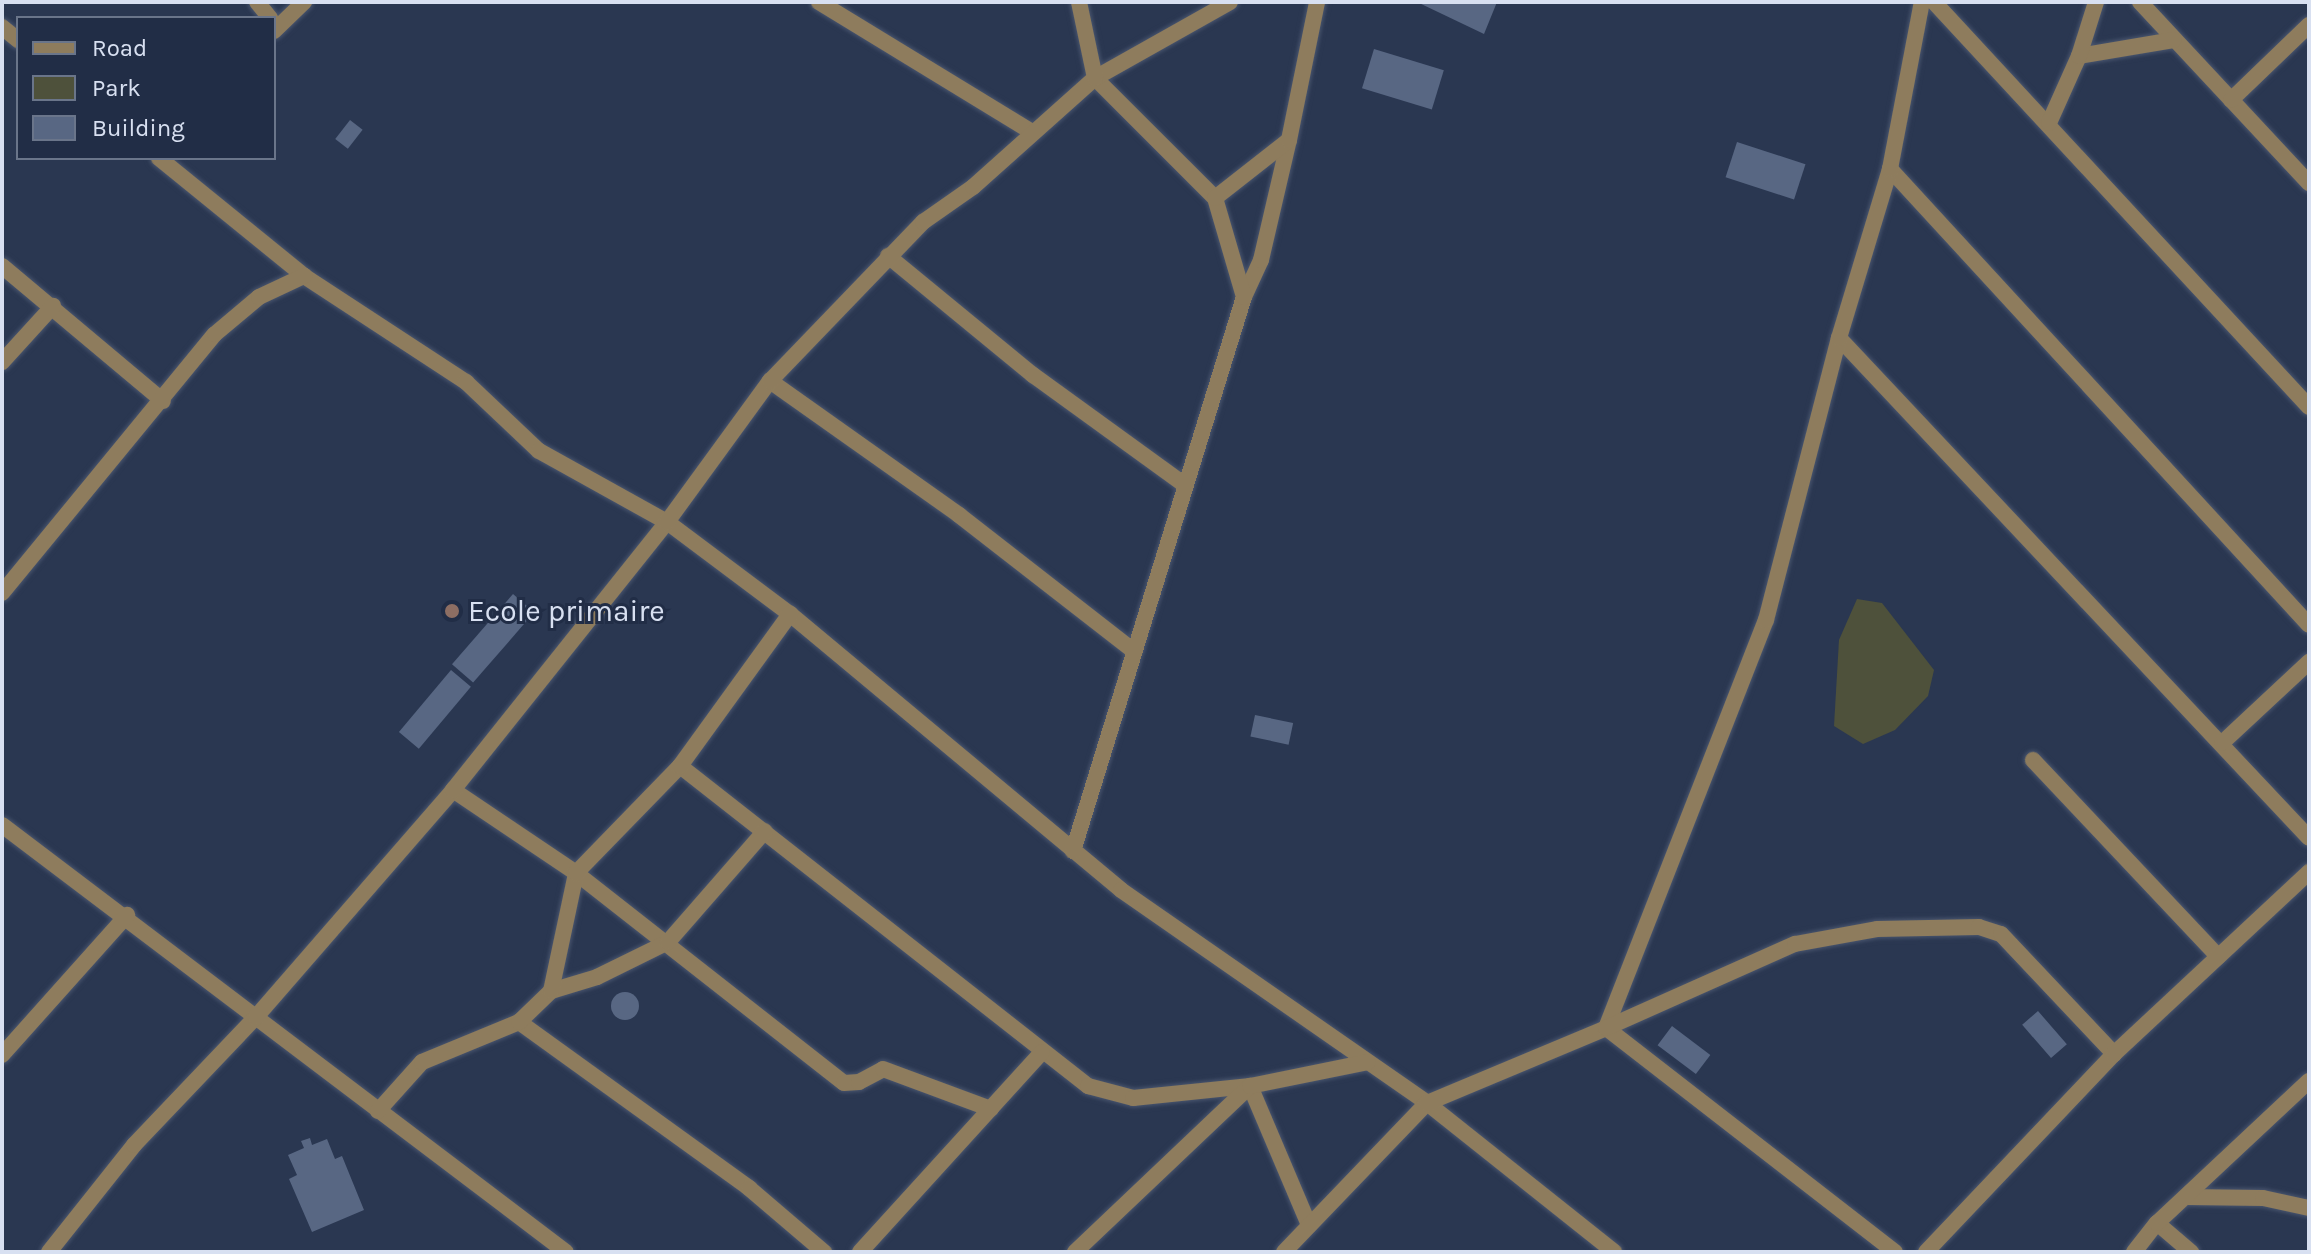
<!DOCTYPE html>
<html>
<head>
<meta charset="utf-8">
<style>
  body { margin:0 }
  #map { position:relative; width:2311px; height:1254px; overflow:hidden; background:#2a3751; font-family:Karla,sans-serif }
  div>[style] { position:absolute }
  [style*='--x'] { left:calc(var(--x)*1px); top:calc(var(--y)*1px); width:calc(var(--w)*1px); rotate:calc(var(--a)*1deg) }
  .green>* { inset:0; background:#4e513b }
  .building>* { inset:0; background:#586783; transform-origin:0 0 }
  .round { border-radius:50% }
  .roads { filter:drop-shadow(0 0 2px #49556e) drop-shadow(0 0 2px #49556e) }
  .street>* { height:16px; margin:-8px; padding:0 8px; transform-origin:8px; border-radius:8px; background:#8e7c5d }
  .dots>* { width:22px; height:22px; translate:-50% -50%; box-sizing:border-box; border:4px solid #212d46; border-radius:50% }
  span { translate:-50% -50%; white-space:nowrap; text-align:center; line-height:1.15; -webkit-text-stroke:6px #212d46; paint-order:stroke }
  .poi-label { font-size:30px; color:#d8e0f1 }
  .left { translate:0 -50%; text-align:left }
  .frame { position:absolute; inset:0; border:4px solid #d8e0f1; pointer-events:none }
  .legend { position:absolute; left:16px; top:16px; width:260px; height:144px; box-sizing:border-box; background:#212d46; border:2px solid #6a758a; margin:0; padding:10px 14px; list-style:none; font-size:24px; color:#d8e0f1 }
  .legend li { display:flex; align-items:center; gap:16px; height:40px }
  .legend b { width:40px; border:2px solid #6a758a }
</style>
</head>
<body>
<div id="map">
  <div class="green">
    <div style="clip-path:polygon(1857px 599px,1882px 603px,1934px 670px,1928px 696px,1895px 730px,1863px 744px,1834px 726px,1839px 640px)"></div>
  </div>
  <div class="building">
    <div style="clip-path:polygon(1417px 2px,1497px 2px,1484px 34px)"></div>
    <div style="left:1374px;top:49px;width:73px;height:41px;rotate:17deg"></div>
    <div style="left:350px;top:120px;width:16px;height:24px;rotate:38deg"></div>
    <div style="left:1737px;top:142px;width:72px;height:37px;rotate:18deg"></div>
    <div style="left:513px;top:594px;width:28px;height:93px;rotate:41deg"></div>
    <div style="left:451px;top:670px;width:26px;height:81px;rotate:40deg"></div>
    <div style="left:1255px;top:715px;width:39px;height:22px;rotate:12deg"></div>
    <div class="round" style="left:611px;top:992px;width:28px;height:28px"></div>
    <div style="left:2038px;top:1011px;width:44px;height:21px;rotate:49deg"></div>
    <div style="left:1672px;top:1026px;width:48px;height:24px;rotate:37deg"></div>
    <div style="clip-path:polygon(310px 1138px,312px 1145px,327px 1139px,335px 1159px,342px 1156px,364px 1210px,312px 1232px,289px 1179px,297px 1175px,288px 1155px,304px 1148px,301px 1141px)"></div>
  </div>
  <div class="roads">
    <div class="street">
      <div style="--x:257;--y:2;--w:21;--a:51"></div>
      <div style="--x:819;--y:2;--w:247;--a:31.4"></div>
      <div style="--x:1934;--y:2;--w:552;--a:47.2"></div>
      <div style="--x:2140;--y:2;--w:248;--a:47"></div>
      <div style="--x:2;--y:27;--w:21;--a:39"></div>
      <div style="--x:274;--y:31;--w:42;--a:-44"></div>
      <div style="--x:2079;--y:56;--w:96;--a:-9.6"></div>
      <div style="--x:2231;--y:100;--w:108;--a:-43.9"></div>
      <div style="--x:2049;--y:123;--w:73;--a:-65.9"></div>
      <div style="--x:2079;--y:56;--w:57;--a:-72.5"></div>
      <div style="--x:159;--y:158;--w:187;--a:39.1"></div>
      <div style="--x:304;--y:276;--w:194;--a:33.2"></div>
      <div style="--x:466;--y:382;--w:100;--a:43.4"></div>
      <div style="--x:539;--y:451;--w:146;--a:29"></div>
      <div style="--x:667;--y:522;--w:154;--a:36.8"></div>
      <div style="--x:790;--y:614;--w:431;--a:39.8"></div>
      <div style="--x:1121;--y:890;--w:373;--a:34.8"></div>
      <div style="--x:1427;--y:1103;--w:239;--a:38.5"></div>
      <div style="--x:1890;--y:169;--w:619;--a:47.42"></div>
      <div style="--x:1215;--y:198;--w:170;--a:-135"></div>
      <div style="--x:1095;--y:78;--w:155;--a:-29.4"></div>
      <div style="--x:888;--y:256;--w:188;--a:39.4"></div>
      <div style="--x:1033;--y:375;--w:188;--a:35.9"></div>
      <div style="--x:2;--y:266;--w:210;--a:40"></div>
      <div style="--x:1244;--y:297;--w:41;--a:-65.3"></div>
      <div style="--x:1261;--y:260;--w:123;--a:-76.9"></div>
      <div style="--x:1839;--y:338;--w:686;--a:46.77"></div>
      <div style="--x:2;--y:362;--w:76;--a:-47.7"></div>
      <div style="--x:770;--y:381;--w:232;--a:35.3"></div>
      <div style="--x:959;--y:515;--w:222;--a:37.9"></div>
      <div style="--x:2;--y:593;--w:335;--a:-50.6"></div>
      <div style="--x:215;--y:334;--w:57;--a:-40.1"></div>
      <div style="--x:259;--y:297;--w:50;--a:-25"></div>
      <div style="--x:2222;--y:743;--w:119;--a:-43"></div>
      <div style="--x:2033;--y:760;--w:270;--a:46.7"></div>
      <div style="--x:680;--y:766;--w:519;--a:38.11"></div>
      <div style="--x:1088;--y:1086;--w:47;--a:14.9"></div>
      <div style="--x:1133;--y:1098;--w:118;--a:-5.9"></div>
      <div style="--x:1250;--y:1086;--w:151;--a:67"></div>
      <div style="--x:453;--y:790;--w:148;--a:34"></div>
      <div style="--x:576;--y:873;--w:340;--a:38.1"></div>
      <div style="--x:844;--y:1083;--w:15;--a:-4"></div>
      <div style="--x:859;--y:1082;--w:27;--a:-28"></div>
      <div style="--x:883;--y:1069;--w:115;--a:20.3"></div>
      <div style="--x:2;--y:825;--w:707;--a:37.13"></div>
      <div style="--x:1073;--y:851;--w:580;--a:-72.85"></div>
      <div style="--x:1244;--y:297;--w:103;--a:-106.3"></div>
      <div style="--x:1215;--y:198;--w:94;--a:-38.1"></div>
      <div style="--x:1289;--y:140;--w:141;--a:-78.5"></div>
      <div style="--x:551;--y:991;--w:48;--a:-16.9"></div>
      <div style="--x:597;--y:977;--w:79;--a:-26.2"></div>
      <div style="--x:668;--y:942;--w:147;--a:-48.9"></div>
      <div style="--x:519;--y:1022;--w:284;--a:35.8"></div>
      <div style="--x:749;--y:1188;--w:99;--a:40.5"></div>
      <div style="--x:2;--y:1055;--w:188;--a:-48.2"></div>
      <div style="--x:378;--y:1111;--w:66;--a:-48.1"></div>
      <div style="--x:422;--y:1062;--w:105;--a:-22.4"></div>
      <div style="--x:519;--y:1022;--w:45;--a:-44.1"></div>
      <div style="--x:551;--y:991;--w:121;--a:-78"></div>
      <div style="--x:576;--y:873;--w:149;--a:-45.8"></div>
      <div style="--x:680;--y:766;--w:188;--a:-54.1"></div>
      <div style="--x:2186;--y:1197;--w:77;--a:0.7"></div>
      <div style="--x:2263;--y:1198;--w:47;--a:12.3"></div>
      <div style="--x:2157;--y:1223;--w:45;--a:40.5"></div>
      <div style="--x:49;--y:1252;--w:137;--a:-51.5"></div>
      <div style="--x:134;--y:1145;--w:177;--a:-46.4"></div>
      <div style="--x:256;--y:1017;--w:301;--a:-49"></div>
      <div style="--x:453;--y:790;--w:343;--a:-51.4"></div>
      <div style="--x:667;--y:522;--w:175;--a:-53.9"></div>
      <div style="--x:770;--y:381;--w:221;--a:-46.1"></div>
      <div style="--x:923;--y:222;--w:61;--a:-35"></div>
      <div style="--x:973;--y:187;--w:164;--a:-41.8"></div>
      <div style="--x:1095;--y:78;--w:78;--a:-101.9"></div>
      <div style="--x:860;--y:1252;--w:270;--a:-47.7"></div>
      <div style="--x:1075;--y:1252;--w:241;--a:-43.5"></div>
      <div style="--x:1250;--y:1086;--w:120;--a:-11.5"></div>
      <div style="--x:1284;--y:1252;--w:207;--a:-46.2"></div>
      <div style="--x:1427;--y:1103;--w:194;--a:-22.7"></div>
      <div style="--x:1606;--y:1028;--w:438;--a:-68.6"></div>
      <div style="--x:1766;--y:620;--w:291;--a:-75.5"></div>
      <div style="--x:1839;--y:338;--w:177;--a:-73.2"></div>
      <div style="--x:1890;--y:169;--w:170;--a:-79.2"></div>
      <div style="--x:1895;--y:1252;--w:366;--a:-142.2"></div>
      <div style="--x:1606;--y:1028;--w:207;--a:-24"></div>
      <div style="--x:1795;--y:944;--w:83;--a:-10.4"></div>
      <div style="--x:1877;--y:929;--w:102;--a:-1.1"></div>
      <div style="--x:1979;--y:927;--w:23;--a:18"></div>
      <div style="--x:2001;--y:934;--w:165;--a:46.7"></div>
      <div style="--x:1926;--y:1252;--w:273;--a:-46.5"></div>
      <div style="--x:2114;--y:1054;--w:267;--a:-43"></div>
      <div style="--x:2134;--y:1252;--w:37;--a:-52"></div>
      <div style="--x:2157;--y:1223;--w:208;--a:-43.1"></div>
    </div>
  </div>
  <div class="dots">
    <div style="left:452px;top:611px;background:#8d6e63"></div>
  </div>
  <div class="poi-label">
    <span class="left" style="left:468px;top:611px">Ecole primaire</span>
  </div>
  <div class="frame"></div>
  <ul class="legend">
  <li><b style="height:10px;background:#8e7c5d"></b>Road</li>
  <li><b style="height:22px;background:#4e513b"></b>Park</li>
  <li><b style="height:22px;background:#586783"></b>Building</li>
  </ul>
</div>
</body>
</html>
